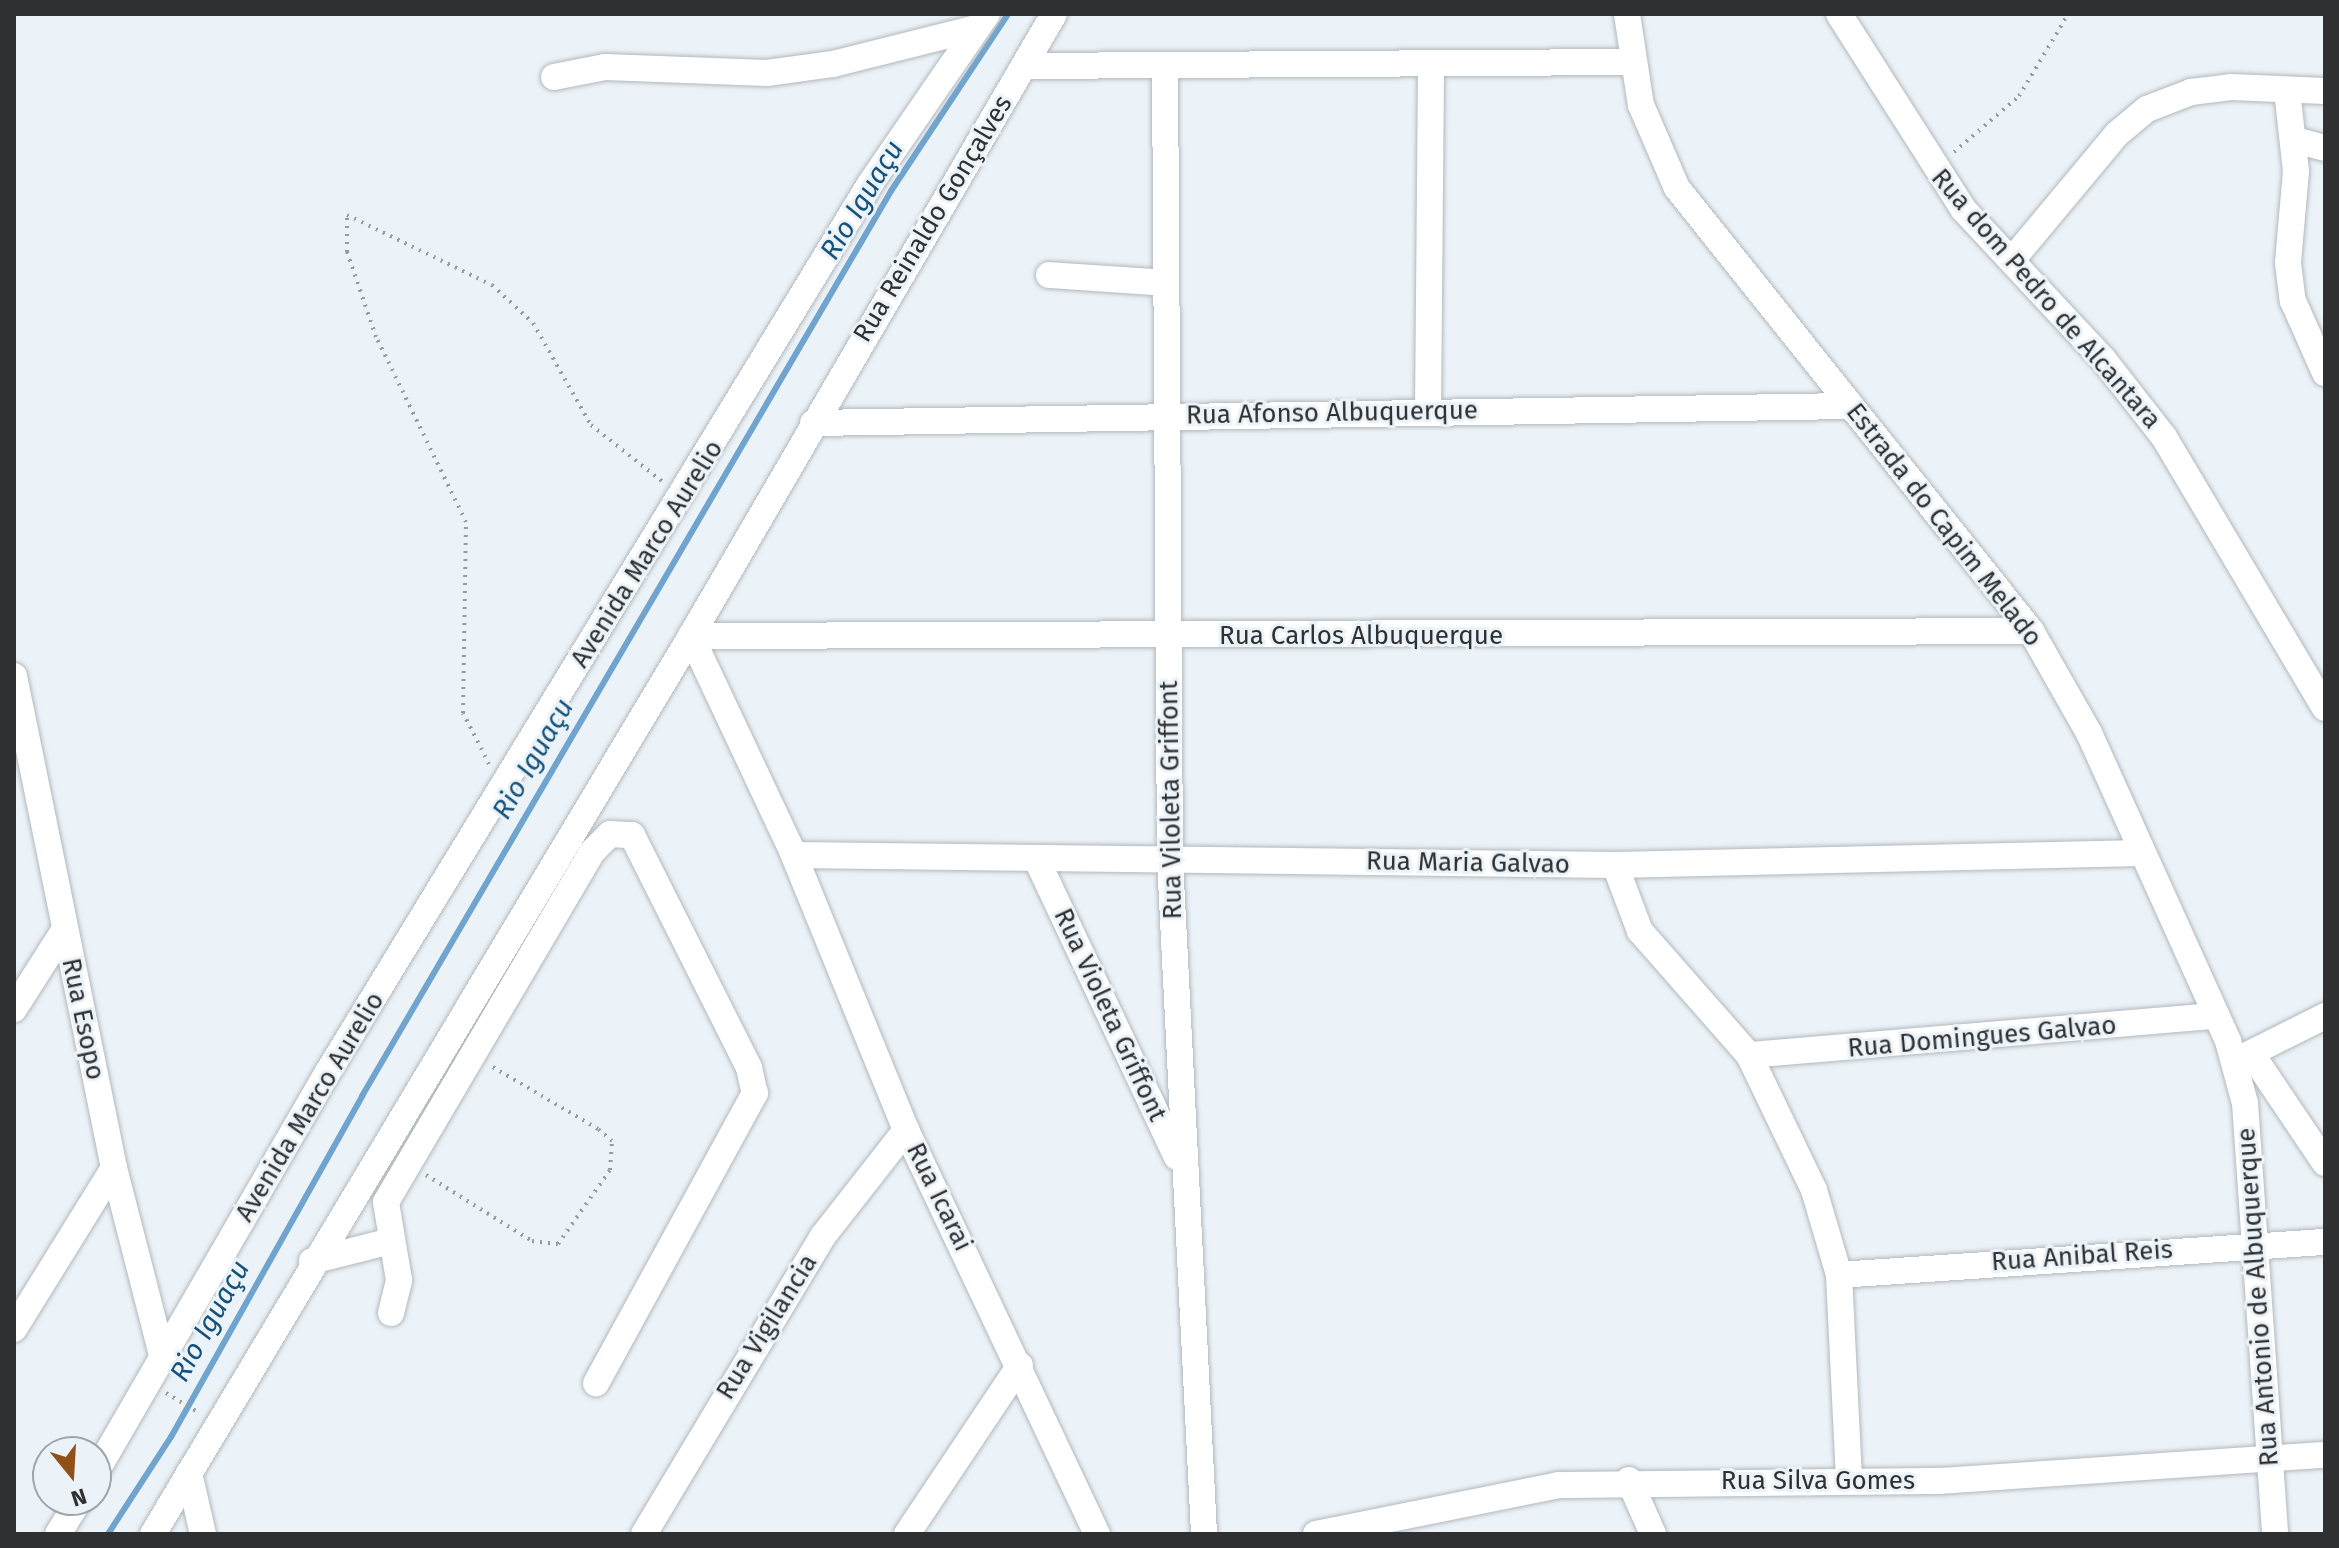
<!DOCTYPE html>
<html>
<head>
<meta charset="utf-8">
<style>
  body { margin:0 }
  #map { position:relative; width:2339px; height:1548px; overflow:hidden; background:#ecf3f8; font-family:"Fira Sans",sans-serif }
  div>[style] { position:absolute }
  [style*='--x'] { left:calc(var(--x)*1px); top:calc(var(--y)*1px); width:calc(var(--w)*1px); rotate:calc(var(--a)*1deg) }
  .stream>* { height:6px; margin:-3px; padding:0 3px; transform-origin:3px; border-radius:3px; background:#70a4ce }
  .path>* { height:4px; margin-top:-2px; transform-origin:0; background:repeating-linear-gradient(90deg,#969b9e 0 2px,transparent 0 8px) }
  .roads { filter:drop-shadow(0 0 2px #b2b8bd) drop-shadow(0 0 2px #b2b8bd) }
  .minor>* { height:26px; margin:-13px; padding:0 13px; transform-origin:13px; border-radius:13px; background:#fff }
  span { translate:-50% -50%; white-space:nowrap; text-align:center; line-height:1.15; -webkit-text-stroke:6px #ecf3f8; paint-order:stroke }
  .street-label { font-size:26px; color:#2e3032 }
  .water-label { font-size:28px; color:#15527b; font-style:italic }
  .frame { position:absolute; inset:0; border:16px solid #2e3032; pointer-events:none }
  .north { position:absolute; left:32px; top:1436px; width:80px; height:80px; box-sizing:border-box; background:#ecf3f8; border:2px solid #a0a5a9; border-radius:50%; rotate:162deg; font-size:22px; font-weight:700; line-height:32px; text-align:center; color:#2e3032 }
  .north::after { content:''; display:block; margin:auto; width:28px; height:36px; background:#905019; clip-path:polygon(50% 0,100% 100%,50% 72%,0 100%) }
</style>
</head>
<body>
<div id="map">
  <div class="stream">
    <div style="--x:108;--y:1534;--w:116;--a:-57"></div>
    <div style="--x:171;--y:1437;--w:391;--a:-60.7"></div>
    <div style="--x:362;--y:1096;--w:1048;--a:-59.69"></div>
    <div style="--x:891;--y:191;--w:212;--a:-56.5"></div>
  </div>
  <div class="path">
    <div style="--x:1954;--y:152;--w:86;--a:-40.7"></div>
    <div style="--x:2019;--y:96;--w:96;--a:-59.1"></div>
    <div style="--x:489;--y:764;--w:57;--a:-117"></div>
    <div style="--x:463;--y:713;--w:191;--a:-89.1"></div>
    <div style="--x:466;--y:522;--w:206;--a:-115.9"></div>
    <div style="--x:376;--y:337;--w:90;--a:-108.8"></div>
    <div style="--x:347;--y:252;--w:37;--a:-90"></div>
    <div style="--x:347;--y:215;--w:161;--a:25.8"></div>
    <div style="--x:492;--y:285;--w:56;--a:42.8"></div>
    <div style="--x:533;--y:323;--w:117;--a:60.4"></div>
    <div style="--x:591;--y:425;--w:92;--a:38.4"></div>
    <div style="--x:426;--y:1175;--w:125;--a:31.9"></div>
    <div style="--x:532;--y:1241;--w:26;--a:7"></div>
    <div style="--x:558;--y:1244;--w:90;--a:-54.9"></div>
    <div style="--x:610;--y:1170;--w:29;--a:-86"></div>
    <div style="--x:612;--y:1141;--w:18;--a:-139"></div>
    <div style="--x:598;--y:1129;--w:124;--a:-149.5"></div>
    <div style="--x:166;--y:1393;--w:39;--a:31"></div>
  </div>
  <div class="roads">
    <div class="minor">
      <div style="--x:1627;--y:14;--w:92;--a:81.3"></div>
      <div style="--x:1641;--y:105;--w:90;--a:66.6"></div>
      <div style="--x:1677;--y:188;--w:567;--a:51.37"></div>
      <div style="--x:2031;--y:631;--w:117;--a:60.4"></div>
      <div style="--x:2089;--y:733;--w:338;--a:65.7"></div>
      <div style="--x:2228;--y:1041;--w:64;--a:74.7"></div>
      <div style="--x:2245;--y:1103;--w:432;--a:86"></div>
      <div style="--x:1839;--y:14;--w:231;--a:57.5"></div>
      <div style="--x:1963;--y:209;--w:205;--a:47"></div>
      <div style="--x:2103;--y:359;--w:99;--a:52"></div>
      <div style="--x:2164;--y:437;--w:315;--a:59.3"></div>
      <div style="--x:1165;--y:65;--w:795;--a:89.64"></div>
      <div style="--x:1170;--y:860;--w:675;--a:87.11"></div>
      <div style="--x:1024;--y:66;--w:606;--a:-0.38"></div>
      <div style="--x:554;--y:77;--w:52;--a:-11.1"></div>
      <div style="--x:605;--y:67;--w:162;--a:2.1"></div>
      <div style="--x:767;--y:73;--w:67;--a:-7.8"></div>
      <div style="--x:833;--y:64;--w:147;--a:-14.1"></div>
      <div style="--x:2287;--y:90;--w:81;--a:83.7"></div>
      <div style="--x:2296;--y:171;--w:92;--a:95"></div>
      <div style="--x:2288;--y:263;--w:38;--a:83"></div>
      <div style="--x:2293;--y:301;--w:79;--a:66"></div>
      <div style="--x:2295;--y:140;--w:31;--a:15"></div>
      <div style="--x:2012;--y:260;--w:164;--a:-50.2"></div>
      <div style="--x:2117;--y:134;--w:39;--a:-40"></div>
      <div style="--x:2147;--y:109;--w:47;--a:-21.1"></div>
      <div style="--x:2191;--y:92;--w:40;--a:-7.1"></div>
      <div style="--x:2231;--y:87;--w:94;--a:2.4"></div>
      <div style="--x:1049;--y:275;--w:117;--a:3.9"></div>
      <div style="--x:1428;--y:413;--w:349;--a:-89.5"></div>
      <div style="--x:813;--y:423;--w:1038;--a:-0.94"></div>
      <div style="--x:14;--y:676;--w:502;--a:78.51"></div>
      <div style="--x:114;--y:1168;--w:197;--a:75.6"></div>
      <div style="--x:794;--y:855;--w:821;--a:0.7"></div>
      <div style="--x:1615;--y:865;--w:527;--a:-1.3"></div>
      <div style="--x:1037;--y:860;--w:328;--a:64.8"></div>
      <div style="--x:1615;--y:865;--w:71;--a:69.3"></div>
      <div style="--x:1640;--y:931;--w:165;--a:48.7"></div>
      <div style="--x:1749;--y:1055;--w:150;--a:64.3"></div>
      <div style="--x:1814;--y:1190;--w:89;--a:73.6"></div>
      <div style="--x:1839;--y:1275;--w:206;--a:87.2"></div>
      <div style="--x:14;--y:1009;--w:95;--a:-57.5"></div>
      <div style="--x:1749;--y:1055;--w:469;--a:-4.8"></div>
      <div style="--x:2253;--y:1056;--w:129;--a:56.1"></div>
      <div style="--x:2239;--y:1059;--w:96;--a:-26.6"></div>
      <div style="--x:312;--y:1261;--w:81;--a:-14.2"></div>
      <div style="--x:1839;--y:1275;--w:487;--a:-3.9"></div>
      <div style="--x:391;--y:1313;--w:34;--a:-76"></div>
      <div style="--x:399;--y:1280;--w:79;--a:-99.5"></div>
      <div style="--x:386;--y:1202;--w:406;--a:-59.5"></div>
      <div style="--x:592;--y:852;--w:25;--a:-45"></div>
      <div style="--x:610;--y:834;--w:22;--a:3"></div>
      <div style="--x:632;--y:835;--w:261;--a:63.3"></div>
      <div style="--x:749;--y:1068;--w:26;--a:77"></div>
      <div style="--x:755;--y:1093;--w:331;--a:118.7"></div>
      <div style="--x:14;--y:1329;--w:190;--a:-58.2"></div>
      <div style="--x:96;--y:1472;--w:462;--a:-59.9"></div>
      <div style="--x:328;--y:1072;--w:1040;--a:-58.6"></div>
      <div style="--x:870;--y:184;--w:206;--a:-55.5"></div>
      <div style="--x:189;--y:1473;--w:63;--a:77.1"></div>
      <div style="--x:1629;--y:1480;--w:59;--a:66"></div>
      <div style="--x:58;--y:1534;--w:40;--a:-58"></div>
      <div style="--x:153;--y:1534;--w:1047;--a:-59.07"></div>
      <div style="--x:691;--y:636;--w:720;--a:-59.73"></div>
      <div style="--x:644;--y:1534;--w:348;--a:-59"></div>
      <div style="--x:823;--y:1236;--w:135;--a:-51.9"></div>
      <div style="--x:907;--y:1534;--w:203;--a:-56.2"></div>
      <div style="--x:1097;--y:1534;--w:447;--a:-115.3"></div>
      <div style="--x:906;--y:1130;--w:297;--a:-112.2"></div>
      <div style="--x:794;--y:855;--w:242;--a:-115.2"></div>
      <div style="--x:691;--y:636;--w:1340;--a:-0.21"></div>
      <div style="--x:1316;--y:1534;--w:247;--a:-11.4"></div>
      <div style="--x:1558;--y:1485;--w:382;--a:-0.6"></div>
      <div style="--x:1940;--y:1481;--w:386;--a:-3.9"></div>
    </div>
  </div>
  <div class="street-label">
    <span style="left:933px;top:219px;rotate:-59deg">Rua Reinaldo Gonçalves</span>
    <span style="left:2046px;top:299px;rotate:49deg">Rua dom Pedro de Alcantara</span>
    <span style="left:1332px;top:413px;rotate:-1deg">Rua Afonso Albuquerque</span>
    <span style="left:1944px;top:525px;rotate:52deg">Estrada do Capim Melado</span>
    <span style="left:647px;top:554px;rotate:-58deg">Avenida Marco Aurelio</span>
    <span style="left:1361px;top:636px">Rua Carlos Albuquerque</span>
    <span style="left:1171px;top:800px;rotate:-91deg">Rua Viloleta Griffont</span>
    <span style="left:1468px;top:863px;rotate:1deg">Rua Maria Galvao</span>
    <span style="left:1110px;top:1015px;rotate:65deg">Rua Violeta Griffont</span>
    <span style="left:83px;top:1019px;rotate:78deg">Rua Esopo</span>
    <span style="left:1982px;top:1037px;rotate:-5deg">Rua Domingues Galvao</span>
    <span style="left:310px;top:1107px;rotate:-59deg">Avenida Marco Aurelio</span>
    <span style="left:939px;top:1197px;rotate:64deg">Rua Icarai</span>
    <span style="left:2082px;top:1256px;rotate:-4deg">Rua Anibal Reis</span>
    <span style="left:2258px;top:1297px;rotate:-94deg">Rua Antonio de Albuquerque</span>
    <span style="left:767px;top:1327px;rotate:-58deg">Rua Vigilancia</span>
    <span style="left:1818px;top:1481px">Rua Silva Gomes</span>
  </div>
  <div class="water-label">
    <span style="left:862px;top:200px;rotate:-59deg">Rio Iguaçu</span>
    <span style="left:533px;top:759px;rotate:-60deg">Rio Iguaçu</span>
    <span style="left:210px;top:1321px;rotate:-61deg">Rio Iguaçu</span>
  </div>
  <div class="frame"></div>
  <div class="north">N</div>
</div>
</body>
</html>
